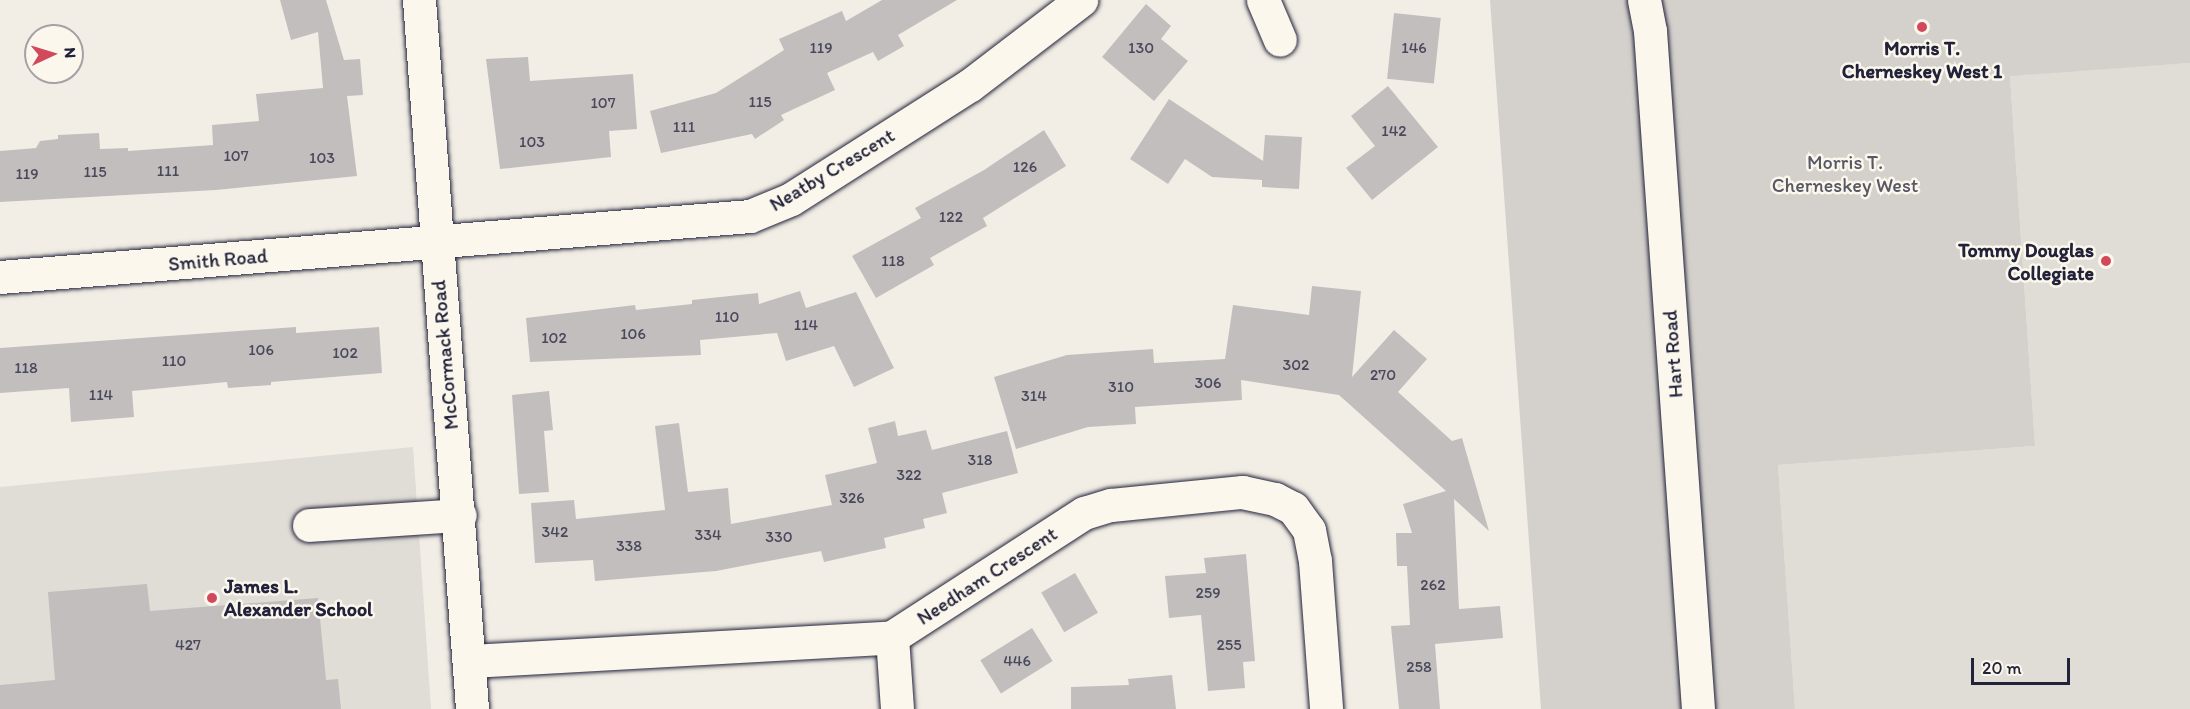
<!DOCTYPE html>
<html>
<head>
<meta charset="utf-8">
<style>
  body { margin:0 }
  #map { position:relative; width:2190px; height:709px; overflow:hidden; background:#f2eee5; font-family:Itim,sans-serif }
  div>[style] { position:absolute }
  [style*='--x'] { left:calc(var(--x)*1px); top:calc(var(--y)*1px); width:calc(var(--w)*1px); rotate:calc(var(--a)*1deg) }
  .built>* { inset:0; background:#e0dcd6 }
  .green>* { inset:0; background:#d4d1cc }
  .building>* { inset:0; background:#c2bebe; transform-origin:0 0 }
  .roads { filter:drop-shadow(0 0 2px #22223b) drop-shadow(0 0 2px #22223b) }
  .minor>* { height:33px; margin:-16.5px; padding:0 16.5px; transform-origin:16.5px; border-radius:16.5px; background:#fbf7ec }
  .dots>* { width:16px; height:16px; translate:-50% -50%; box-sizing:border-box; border:3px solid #fbf7ec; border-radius:50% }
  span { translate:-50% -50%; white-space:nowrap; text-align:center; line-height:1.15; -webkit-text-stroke:5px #fbf7ec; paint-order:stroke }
  .number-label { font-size:16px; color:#4a495c }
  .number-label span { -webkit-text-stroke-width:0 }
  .poi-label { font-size:20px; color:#22223b; font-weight:700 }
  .right { translate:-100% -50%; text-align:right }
  .left { translate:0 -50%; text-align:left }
  .park-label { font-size:20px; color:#575766 }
  .street-label { font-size:20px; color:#22223b }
  .north { position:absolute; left:24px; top:24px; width:60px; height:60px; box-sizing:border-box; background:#fbf7ec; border:2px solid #a4a2a5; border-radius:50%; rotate:86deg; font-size:16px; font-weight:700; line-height:24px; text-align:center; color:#22223b }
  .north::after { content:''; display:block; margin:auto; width:21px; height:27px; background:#d1495b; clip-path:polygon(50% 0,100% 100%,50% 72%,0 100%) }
  .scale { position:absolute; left:1971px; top:658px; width:99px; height:27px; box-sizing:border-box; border:3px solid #22223b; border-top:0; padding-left:8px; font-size:18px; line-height:21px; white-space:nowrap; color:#22223b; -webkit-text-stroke:4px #fbf7ec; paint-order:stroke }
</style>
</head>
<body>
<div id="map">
  <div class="built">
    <div style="clip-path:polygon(2190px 63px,2190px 709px,1795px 709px,1778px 465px,2035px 446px,2010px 75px)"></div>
    <div style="clip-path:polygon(413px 447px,431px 709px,0 709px,0 487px)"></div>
  </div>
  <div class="green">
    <div style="clip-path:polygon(1490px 0,2190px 0,2190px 63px,2010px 76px,2035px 446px,1778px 465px,1795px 709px,1541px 709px)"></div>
  </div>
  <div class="building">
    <div style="clip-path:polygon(280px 0,326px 0,344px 60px,360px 59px,363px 95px,347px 96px,357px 176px,216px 190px,0 202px,0 151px,36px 148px,40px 141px,58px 139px,58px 135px,99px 133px,100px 149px,128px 148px,128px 151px,213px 145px,212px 125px,259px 121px,256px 94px,323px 88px,318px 32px,291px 40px)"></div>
    <div style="clip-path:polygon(882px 0,957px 0,898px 35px,904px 46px,878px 61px,873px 52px,827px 73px,835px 90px,781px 115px,784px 120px,755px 139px,752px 134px,661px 153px,650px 111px,716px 93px,784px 50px,779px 39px,842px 11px,846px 21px)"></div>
    <div style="clip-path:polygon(1146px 4px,1171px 26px,1161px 39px,1188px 61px,1154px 101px,1102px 57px)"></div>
    <div style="left:1394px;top:13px;width:47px;height:66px;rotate:6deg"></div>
    <div style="clip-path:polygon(528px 57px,530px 81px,633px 74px,637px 129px,609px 131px,611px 157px,500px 169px,486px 59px)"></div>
    <div style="clip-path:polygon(1388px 86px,1438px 147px,1372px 200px,1346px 168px,1375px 146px,1351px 116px)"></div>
    <div style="clip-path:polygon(1169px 99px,1263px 161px,1265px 135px,1302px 137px,1299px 189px,1262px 187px,1262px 180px,1212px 177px,1185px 159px,1168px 184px,1130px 159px)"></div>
    <div style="clip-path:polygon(1044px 130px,1066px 166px,983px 218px,987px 226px,930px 258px,934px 265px,876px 298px,852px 256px,921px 218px,915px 208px,984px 170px)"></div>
    <div style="clip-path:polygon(1312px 286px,1361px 291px,1352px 377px,1394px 330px,1427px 359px,1398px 392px,1452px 441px,1462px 438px,1489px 531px,1454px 499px,1459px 609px,1500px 606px,1503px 638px,1435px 644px,1440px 709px,1399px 709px,1391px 626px,1410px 625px,1407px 566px,1397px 566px,1396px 533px,1412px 533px,1403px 504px,1446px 491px,1339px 395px,1241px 380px,1242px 400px,1135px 407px,1136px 424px,1088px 427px,1016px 449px,994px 377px,1067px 355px,1153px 349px,1154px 363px,1225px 359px,1233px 305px,1309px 315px)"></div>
    <div style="clip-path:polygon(800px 291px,806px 308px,856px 292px,894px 368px,854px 387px,834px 346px,786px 361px,777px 333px,700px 340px,701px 355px,530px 362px,526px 318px,635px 305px,636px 310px,692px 304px,692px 300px,758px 293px,759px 304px)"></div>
    <div style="clip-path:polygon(296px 327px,296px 333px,379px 327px,382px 373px,271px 382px,271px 385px,228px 388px,227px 382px,132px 391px,134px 417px,71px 422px,69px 388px,0 393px,0 348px)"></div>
    <div style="clip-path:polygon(549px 391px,553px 430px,544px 431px,549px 492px,519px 494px,512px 395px)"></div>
    <div style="clip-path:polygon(895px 421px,898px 436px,926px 430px,932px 450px,1007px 431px,1018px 473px,942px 493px,947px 513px,923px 519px,925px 528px,884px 538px,886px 548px,824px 562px,821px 551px,716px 571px,595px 581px,593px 560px,535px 563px,531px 503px,574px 500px,576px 519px,665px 510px,655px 426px,679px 423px,688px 492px,728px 488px,731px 524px,832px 505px,825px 475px,877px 463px,868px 428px)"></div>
    <div style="clip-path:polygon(1246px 554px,1255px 661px,1243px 662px,1245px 688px,1208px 691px,1201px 615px,1169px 618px,1165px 576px,1206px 573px,1204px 558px)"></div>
    <div style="left:1075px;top:573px;width:46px;height:39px;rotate:60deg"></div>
    <div style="clip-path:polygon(147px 584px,150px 611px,318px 598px,326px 680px,338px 679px,341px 709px,0 709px,0 685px,55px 680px,48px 592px)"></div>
    <div style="left:1032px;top:628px;width:39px;height:61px;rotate:58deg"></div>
    <div style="clip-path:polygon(1172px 675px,1176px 709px,1071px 709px,1071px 687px,1129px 685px,1128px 679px)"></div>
  </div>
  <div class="roads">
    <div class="minor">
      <div style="--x:419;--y:0;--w:711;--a:85.72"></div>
      <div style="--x:1263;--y:0;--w:43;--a:67"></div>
      <div style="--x:1644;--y:0;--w:32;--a:79"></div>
      <div style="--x:1650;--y:31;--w:680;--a:85.95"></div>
      <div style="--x:0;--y:277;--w:752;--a:-4.65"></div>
      <div style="--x:750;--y:216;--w:44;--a:-22.5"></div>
      <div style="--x:791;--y:199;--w:212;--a:-32.5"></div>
      <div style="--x:970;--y:85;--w:140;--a:-37.4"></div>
      <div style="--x:309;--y:525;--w:151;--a:-3.8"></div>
      <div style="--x:892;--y:637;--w:72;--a:86"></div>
      <div style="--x:469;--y:661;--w:424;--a:-3.2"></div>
      <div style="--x:892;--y:637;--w:229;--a:-32.9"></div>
      <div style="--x:1084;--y:513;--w:28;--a:-17"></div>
      <div style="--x:1111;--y:505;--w:132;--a:-5.7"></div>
      <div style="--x:1242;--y:492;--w:34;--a:12"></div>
      <div style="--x:1275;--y:499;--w:20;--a:27"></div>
      <div style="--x:1293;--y:508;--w:27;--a:54"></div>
      <div style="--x:1309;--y:530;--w:32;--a:79"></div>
      <div style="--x:1315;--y:561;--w:148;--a:85.7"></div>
    </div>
  </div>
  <div class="dots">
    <div style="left:1922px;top:27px;background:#d1495b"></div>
    <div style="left:2106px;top:261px;background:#d1495b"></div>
    <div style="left:212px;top:598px;background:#d1495b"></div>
  </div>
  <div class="number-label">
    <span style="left:821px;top:48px">119</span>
    <span style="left:1141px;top:48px">130</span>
    <span style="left:1414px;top:48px">146</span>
    <span style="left:760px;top:102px">115</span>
    <span style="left:603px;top:103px">107</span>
    <span style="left:684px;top:127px">111</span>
    <span style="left:1394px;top:131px">142</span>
    <span style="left:532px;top:142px">103</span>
    <span style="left:236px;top:156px">107</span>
    <span style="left:322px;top:158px">103</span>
    <span style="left:1025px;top:167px">126</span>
    <span style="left:168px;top:171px">111</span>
    <span style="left:95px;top:172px">115</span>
    <span style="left:27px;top:174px">119</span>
    <span style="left:951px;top:217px">122</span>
    <span style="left:893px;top:261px">118</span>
    <span style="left:727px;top:317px">110</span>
    <span style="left:806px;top:325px">114</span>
    <span style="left:633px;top:334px">106</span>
    <span style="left:554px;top:338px">102</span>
    <span style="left:261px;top:350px">106</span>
    <span style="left:345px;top:353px">102</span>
    <span style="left:174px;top:361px">110</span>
    <span style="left:1296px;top:365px">302</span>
    <span style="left:26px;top:368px">118</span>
    <span style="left:1383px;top:375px">270</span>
    <span style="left:1208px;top:383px">306</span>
    <span style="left:1121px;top:387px">310</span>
    <span style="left:101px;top:395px">114</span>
    <span style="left:1034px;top:396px">314</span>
    <span style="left:980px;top:460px">318</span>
    <span style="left:909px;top:475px">322</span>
    <span style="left:852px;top:498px">326</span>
    <span style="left:555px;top:532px">342</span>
    <span style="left:708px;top:535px">334</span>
    <span style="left:779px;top:537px">330</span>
    <span style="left:629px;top:546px">338</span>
    <span style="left:1433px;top:585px">262</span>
    <span style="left:1208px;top:593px">259</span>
    <span style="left:188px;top:645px">427</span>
    <span style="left:1229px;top:645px">255</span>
    <span style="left:1017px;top:661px">446</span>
    <span style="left:1419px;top:667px">258</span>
  </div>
  <div class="poi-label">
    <span style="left:1922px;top:60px">Morris T.<br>Cherneskey West 1</span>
    <span class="right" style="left:2094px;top:262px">Tommy Douglas<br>Collegiate</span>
    <span class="left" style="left:224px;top:598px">James L.<br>Alexander School</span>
  </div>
  <div class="park-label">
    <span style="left:1845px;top:174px">Morris T.<br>Cherneskey West</span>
  </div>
  <div class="street-label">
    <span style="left:832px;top:170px;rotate:-31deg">Neatby Crescent</span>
    <span style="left:218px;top:260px;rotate:-5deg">Smith Road</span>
    <span style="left:1673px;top:354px;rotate:-94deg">Hart Road</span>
    <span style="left:445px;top:355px;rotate:-95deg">McCormack Road</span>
    <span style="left:987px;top:576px;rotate:-33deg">Needham Crescent</span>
  </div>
  <div class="north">N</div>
  <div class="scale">20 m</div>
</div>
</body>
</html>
